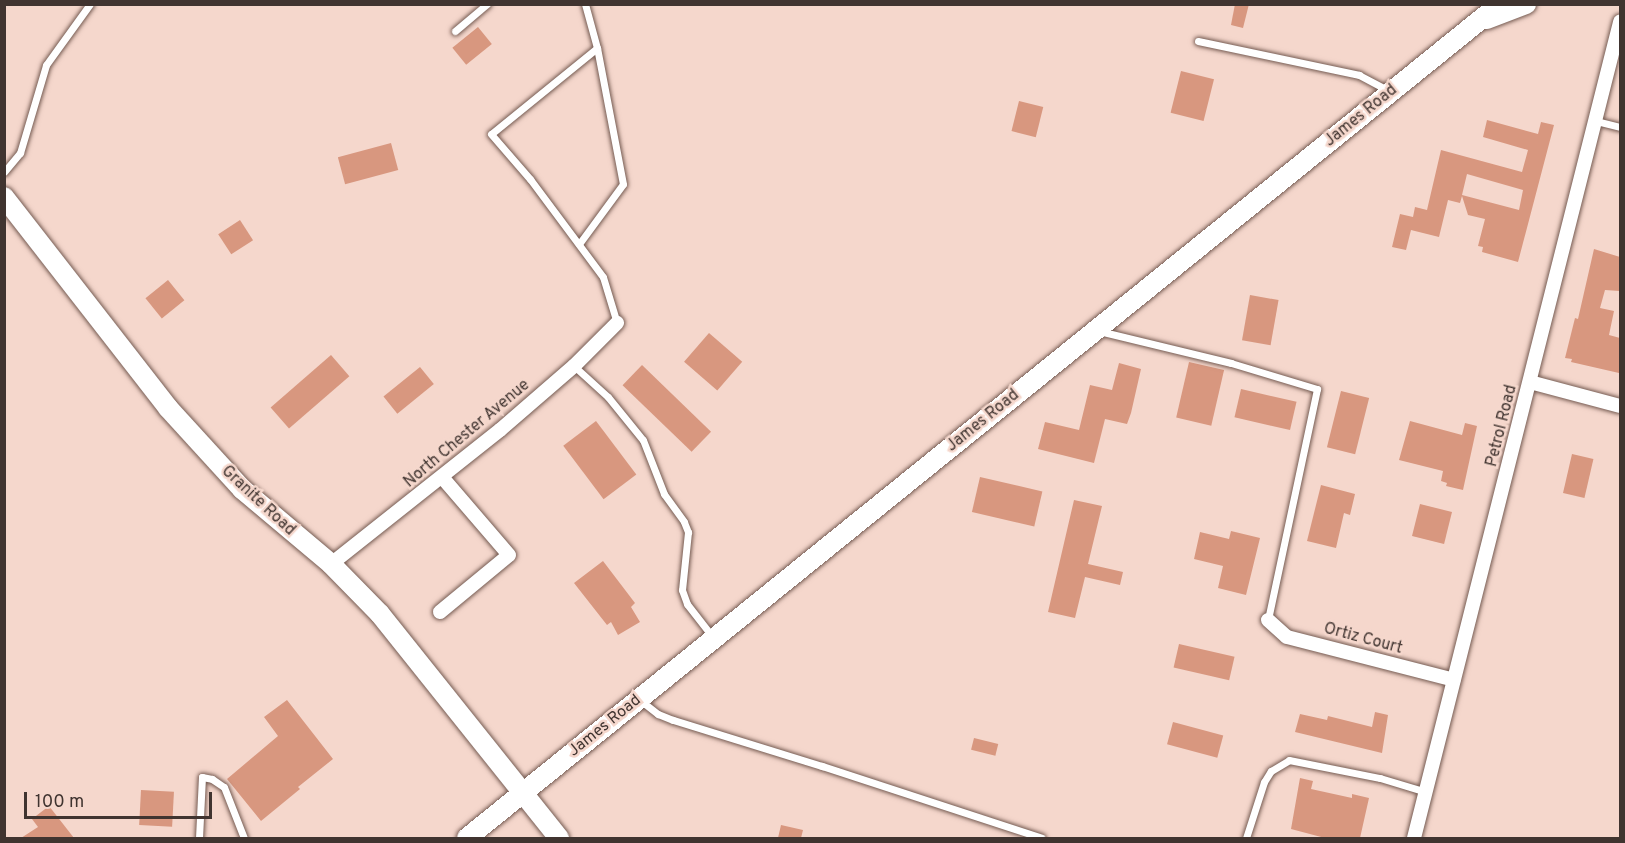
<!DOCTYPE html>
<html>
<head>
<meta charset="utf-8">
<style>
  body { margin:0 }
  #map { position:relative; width:1625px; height:843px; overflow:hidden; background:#f5d7cc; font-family:Overpass,sans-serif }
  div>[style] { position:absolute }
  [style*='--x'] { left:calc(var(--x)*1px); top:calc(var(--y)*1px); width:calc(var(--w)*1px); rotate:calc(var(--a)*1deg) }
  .building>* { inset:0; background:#d8977f; transform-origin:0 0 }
  .roads { filter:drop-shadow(0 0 2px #755b52) drop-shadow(0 0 2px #755b52) }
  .lane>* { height:7px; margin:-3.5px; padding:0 3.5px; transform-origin:3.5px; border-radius:3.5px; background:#fff }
  .street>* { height:14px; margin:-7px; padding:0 7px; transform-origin:7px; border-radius:7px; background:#fff }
  .secondary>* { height:20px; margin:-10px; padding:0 10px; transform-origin:10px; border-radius:10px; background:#fff }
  span { translate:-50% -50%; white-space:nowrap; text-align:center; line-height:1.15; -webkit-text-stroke:5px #f5d7cc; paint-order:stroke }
  .street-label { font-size:16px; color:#403430 }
  .frame { position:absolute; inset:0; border:6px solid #403430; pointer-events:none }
  .scale { position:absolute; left:24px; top:792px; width:188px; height:27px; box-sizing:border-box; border:3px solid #403430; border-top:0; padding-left:8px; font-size:18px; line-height:21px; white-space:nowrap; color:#403430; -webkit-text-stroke:4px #f5d7cc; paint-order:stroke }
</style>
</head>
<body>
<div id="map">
  <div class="building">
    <div style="clip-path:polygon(1235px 4px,1249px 4px,1243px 28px,1231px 25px)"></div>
    <div style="left:478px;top:27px;width:22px;height:33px;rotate:51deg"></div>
    <div style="left:1181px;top:71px;width:34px;height:43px;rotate:14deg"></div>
    <div style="left:1019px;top:101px;width:25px;height:31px;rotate:14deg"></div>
    <div style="clip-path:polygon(evenodd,1487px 120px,1538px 134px,1541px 122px,1554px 125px,1518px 262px,1482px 252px,1483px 247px,1478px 246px,1485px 219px,1468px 215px,1462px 196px,1460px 203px,1448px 200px,1439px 237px,1411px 230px,1406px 250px,1392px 247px,1400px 214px,1413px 217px,1415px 207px,1427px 210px,1441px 150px,1522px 172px,1528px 150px,1483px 137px,1487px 120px,1467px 174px,1523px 190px,1519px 210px,1462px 195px,1467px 174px)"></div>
    <div style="left:391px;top:143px;width:28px;height:55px;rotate:75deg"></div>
    <div style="left:240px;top:220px;width:24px;height:26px;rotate:57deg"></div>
    <div style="clip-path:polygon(1594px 249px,1620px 257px,1620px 291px,1605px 290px,1600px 308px,1614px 311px,1609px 335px,1620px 338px,1619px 373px,1571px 362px,1572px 359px,1565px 358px,1575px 318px,1578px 319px)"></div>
    <div style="left:168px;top:280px;width:26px;height:29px;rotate:51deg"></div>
    <div style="left:1250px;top:295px;width:29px;height:46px;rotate:10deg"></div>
    <div style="left:709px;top:333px;width:44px;height:38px;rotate:41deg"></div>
    <div style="left:331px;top:355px;width:28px;height:80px;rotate:49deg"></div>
    <div style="left:1189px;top:362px;width:36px;height:57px;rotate:13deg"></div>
    <div style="clip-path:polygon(1119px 363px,1141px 369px,1131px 413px,1127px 424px,1105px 419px,1094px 463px,1038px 449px,1045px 422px,1079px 430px,1090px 385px,1112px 390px)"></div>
    <div style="left:642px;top:365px;width:96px;height:28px;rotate:44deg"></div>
    <div style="left:420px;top:367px;width:22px;height:47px;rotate:51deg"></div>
    <div style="left:1241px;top:389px;width:57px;height:29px;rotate:13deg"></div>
    <div style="left:1341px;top:391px;width:29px;height:58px;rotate:14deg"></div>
    <div style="left:596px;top:421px;width:67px;height:41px;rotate:53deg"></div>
    <div style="clip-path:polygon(1410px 421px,1462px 435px,1465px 423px,1477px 426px,1463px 490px,1446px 486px,1447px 483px,1441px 481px,1443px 471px,1399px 460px)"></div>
    <div style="left:1572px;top:454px;width:22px;height:40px;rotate:13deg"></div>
    <div style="left:980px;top:477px;width:64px;height:36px;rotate:13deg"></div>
    <div style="clip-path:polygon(1321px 485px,1355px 494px,1350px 515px,1344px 513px,1336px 548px,1307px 541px)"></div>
    <div style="clip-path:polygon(1074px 500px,1102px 506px,1088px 564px,1123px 572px,1120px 585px,1085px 577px,1075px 618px,1048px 612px)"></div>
    <div style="left:1420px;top:504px;width:33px;height:33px;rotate:14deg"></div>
    <div style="clip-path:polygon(1231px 531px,1260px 538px,1246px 595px,1218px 588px,1223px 566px,1194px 559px,1200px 532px,1229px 539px)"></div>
    <div style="clip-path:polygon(603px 561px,635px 603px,631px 607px,640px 622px,618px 635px,611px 622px,607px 625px,574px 583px)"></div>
    <div style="left:1179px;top:644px;width:57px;height:24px;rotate:13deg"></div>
    <div style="clip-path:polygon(287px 700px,333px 759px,298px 787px,300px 789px,261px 821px,227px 779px,278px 736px,264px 717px)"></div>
    <div style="clip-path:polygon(1375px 712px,1388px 715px,1382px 753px,1295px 732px,1300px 714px,1327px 720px,1328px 716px,1372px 727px)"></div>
    <div style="left:1173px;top:722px;width:52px;height:23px;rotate:15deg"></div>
    <div style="left:974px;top:738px;width:25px;height:12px;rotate:14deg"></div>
    <div style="clip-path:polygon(1300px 778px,1313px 781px,1311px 789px,1352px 798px,1352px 794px,1369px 798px,1360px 838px,1325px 838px,1291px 829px)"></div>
    <div style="left:141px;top:790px;width:33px;height:35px;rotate:3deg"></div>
    <div style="clip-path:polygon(49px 806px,74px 838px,21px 838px,38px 827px,32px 819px)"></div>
    <div style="clip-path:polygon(781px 825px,803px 830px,801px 838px,778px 838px)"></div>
  </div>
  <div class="roads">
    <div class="lane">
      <div style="--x:585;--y:4;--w:46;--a:74.7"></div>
      <div style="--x:597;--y:48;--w:136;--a:140.9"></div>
      <div style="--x:491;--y:134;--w:60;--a:49.1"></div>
      <div style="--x:530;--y:179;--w:122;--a:53.3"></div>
      <div style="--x:603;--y:277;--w:48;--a:73.1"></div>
      <div style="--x:455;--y:31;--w:42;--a:-40.2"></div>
      <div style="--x:1198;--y:41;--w:165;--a:11.9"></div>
      <div style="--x:1359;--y:75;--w:34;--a:28"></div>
      <div style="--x:1596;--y:121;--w:25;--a:14"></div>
      <div style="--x:4;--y:172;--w:25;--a:-50"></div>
      <div style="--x:20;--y:153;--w:92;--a:-73.5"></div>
      <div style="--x:46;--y:65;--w:75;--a:-54.2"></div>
      <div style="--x:579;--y:244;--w:74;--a:-53.7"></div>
      <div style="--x:623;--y:184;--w:138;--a:-100.8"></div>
      <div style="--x:1099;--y:331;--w:136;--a:13.6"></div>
      <div style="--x:1231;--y:363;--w:90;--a:16.8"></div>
      <div style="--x:1317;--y:389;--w:236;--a:102"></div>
      <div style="--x:574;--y:366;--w:46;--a:42.4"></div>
      <div style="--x:608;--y:397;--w:55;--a:50.9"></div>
      <div style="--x:643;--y:440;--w:58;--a:68.7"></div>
      <div style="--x:664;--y:494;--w:34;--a:54"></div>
      <div style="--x:684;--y:522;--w:11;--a:68"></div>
      <div style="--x:688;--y:532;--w:58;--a:95.9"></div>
      <div style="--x:682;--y:590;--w:15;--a:70"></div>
      <div style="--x:687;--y:604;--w:41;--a:52"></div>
      <div style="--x:640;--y:700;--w:23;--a:38"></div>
      <div style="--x:658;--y:714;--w:16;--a:22"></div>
      <div style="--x:673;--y:720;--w:156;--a:17.2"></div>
      <div style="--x:822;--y:766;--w:231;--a:18.1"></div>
      <div style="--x:199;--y:838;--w:61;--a:-87.2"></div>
      <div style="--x:202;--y:777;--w:10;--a:11"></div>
      <div style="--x:212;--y:779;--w:14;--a:34"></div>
      <div style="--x:224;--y:787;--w:55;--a:68.6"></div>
      <div style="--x:1246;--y:838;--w:59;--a:-72.2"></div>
      <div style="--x:1264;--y:782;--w:13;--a:-58"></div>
      <div style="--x:1271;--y:771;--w:21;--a:-31"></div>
      <div style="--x:1289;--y:760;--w:93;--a:11.2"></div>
      <div style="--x:1380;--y:778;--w:48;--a:16.9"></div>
    </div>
    <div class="street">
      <div style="--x:1530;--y:382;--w:93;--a:14.9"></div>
      <div style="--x:331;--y:564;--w:216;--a:-38.4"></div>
      <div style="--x:500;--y:430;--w:98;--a:-40.9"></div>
      <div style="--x:574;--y:366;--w:61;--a:-45"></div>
      <div style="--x:440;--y:612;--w:89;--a:-39.6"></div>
      <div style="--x:509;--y:555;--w:103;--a:-130.7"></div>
      <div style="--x:1268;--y:620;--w:25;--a:42"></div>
      <div style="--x:1287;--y:637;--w:172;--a:14.4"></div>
      <div style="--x:1414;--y:838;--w:842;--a:-75.83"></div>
    </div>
    <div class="secondary">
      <div style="--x:1487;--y:19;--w:42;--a:-21"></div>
      <div style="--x:4;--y:197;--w:267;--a:52.1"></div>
      <div style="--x:168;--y:408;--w:110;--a:47.6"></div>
      <div style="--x:242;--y:489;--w:116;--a:40.1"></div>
      <div style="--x:331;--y:564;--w:70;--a:45.6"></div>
      <div style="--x:380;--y:614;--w:287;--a:51.4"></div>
      <div style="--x:467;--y:838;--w:1328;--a:-38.92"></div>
    </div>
  </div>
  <div class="street-label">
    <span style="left:1361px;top:116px;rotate:-39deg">James Road</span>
    <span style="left:983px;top:421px;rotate:-39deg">James Road</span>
    <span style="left:1502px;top:426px;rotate:-76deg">Petrol Road</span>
    <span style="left:467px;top:434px;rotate:-40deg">North Chester Avenue</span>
    <span style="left:258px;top:501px;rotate:43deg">Granite Road</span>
    <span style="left:1363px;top:639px;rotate:15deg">Ortiz Court</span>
    <span style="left:605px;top:726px;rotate:-39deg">James Road</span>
  </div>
  <div class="frame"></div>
  <div class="scale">100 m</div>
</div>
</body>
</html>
